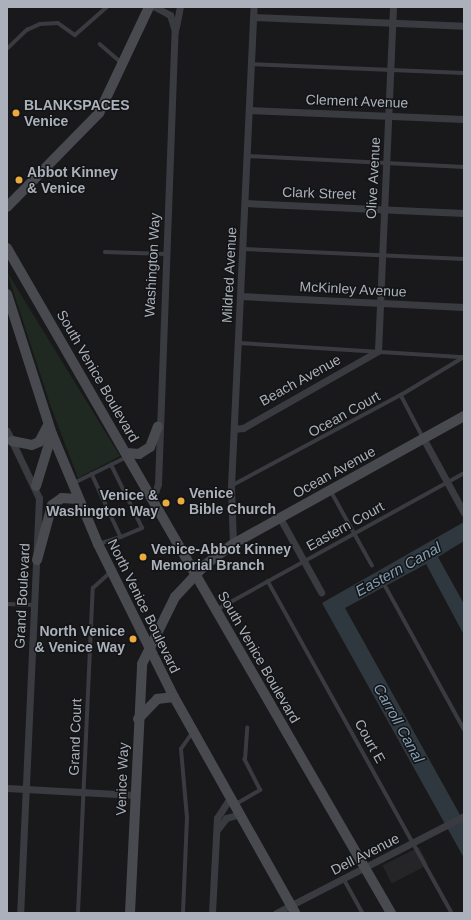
<!DOCTYPE html>
<html>
<head>
<meta charset="utf-8">
<style>
  body { margin:0 }
  #map { position:relative; width:471px; height:920px; overflow:hidden; background:#19191b; font-family:Arial,sans-serif }
  div>[style] { position:absolute }
  [style*='--x'] { left:calc(var(--x)*1px); top:calc(var(--y)*1px); width:calc(var(--w)*1px); rotate:calc(var(--a)*1deg) }
  .built>* { inset:0; background:#252528; transform-origin:0 0 }
  .green>* { inset:0; background:#202921 }
  .water>* { inset:0; background:#2f383f }
  .lane>* { height:3.5px; margin:-1.75px; padding:0 1.75px; transform-origin:1.75px; border-radius:1.75px; background:#3a3b40 }
  .street>* { height:7px; margin:-3.5px; padding:0 3.5px; transform-origin:3.5px; border-radius:3.5px; background:#3a3b40 }
  .secondary>* { height:10px; margin:-5px; padding:0 5px; transform-origin:5px; border-radius:5px; background:#484a4f }
  .dots>* { width:11px; height:11px; translate:-50% -50%; box-sizing:border-box; border:2px solid #131416; border-radius:50% }
  span { translate:-50% -50%; white-space:nowrap; text-align:center; line-height:1.15; -webkit-text-stroke:3px #131416; paint-order:stroke }
  .street-label { font-size:14px; color:#abb0ba }
  .poi-label { font-size:14px; color:#abb0ba; font-weight:700 }
  .left { translate:0 -50%; text-align:left }
  .right { translate:-100% -50%; text-align:right }
  .water-label { font-size:15px; color:#849fb4; font-style:italic }
  .frame { position:absolute; inset:0; border:8px solid #abb0ba; pointer-events:none }
</style>
</head>
<body>
<div id="map">
  <div class="built">
    <div style="left:419px;top:847px;width:20px;height:41px;rotate:63deg"></div>
  </div>
  <div class="green">
    <div style="clip-path:polygon(7px 272px,120px 456px,78px 478px,51px 407px)"></div>
  </div>
  <div class="water">
    <div style="clip-path:polygon(464px 522px,464px 541px,438px 557px,464px 604px,464px 635px,426px 564px,345px 608px,464px 822px,464px 858px,322px 603px)"></div>
  </div>
  <div class="lane">
    <div style="--x:100;--y:44;--w:29;--a:41"></div>
    <div style="--x:7;--y:49;--w:28;--a:-44"></div>
    <div style="--x:27;--y:30;--w:14;--a:-25"></div>
    <div style="--x:40;--y:24;--w:18;--a:-3"></div>
    <div style="--x:58;--y:23;--w:21;--a:35"></div>
    <div style="--x:75;--y:35;--w:43;--a:-41.2"></div>
    <div style="--x:251;--y:64;--w:213;--a:2.4"></div>
    <div style="--x:247;--y:156;--w:217;--a:2.9"></div>
    <div style="--x:243;--y:249;--w:221;--a:2.6"></div>
    <div style="--x:105;--y:252;--w:61;--a:1.9"></div>
    <div style="--x:239;--y:343;--w:225;--a:3.6"></div>
    <div style="--x:401;--y:395;--w:47;--a:62.4"></div>
    <div style="--x:92;--y:474;--w:69;--a:65.3"></div>
    <div style="--x:121;--y:537;--w:23;--a:-23"></div>
    <div style="--x:142;--y:528;--w:70;--a:-116.2"></div>
    <div style="--x:74;--y:483;--w:59;--a:-26.1"></div>
    <div style="--x:231;--y:486;--w:193;--a:-28.2"></div>
    <div style="--x:401;--y:395;--w:74;--a:-31.1"></div>
    <div style="--x:331;--y:491;--w:85;--a:61"></div>
    <div style="--x:99;--y:544;--w:23;--a:-18"></div>
    <div style="--x:268;--y:581;--w:380;--a:61"></div>
    <div style="--x:386;--y:587;--w:162;--a:61.2"></div>
    <div style="--x:7;--y:604;--w:27;--a:2"></div>
    <div style="--x:218;--y:609;--w:281;--a:-28.9"></div>
    <div style="--x:236;--y:804;--w:28;--a:-30"></div>
    <div style="--x:260;--y:790;--w:34;--a:-117"></div>
    <div style="--x:245;--y:760;--w:32;--a:-86"></div>
    <div style="--x:344;--y:879;--w:39;--a:61"></div>
    <div style="--x:78;--y:913;--w:325;--a:-87.4"></div>
    <div style="--x:93;--y:588;--w:24;--a:-42"></div>
    <div style="--x:183;--y:913;--w:95;--a:-87.6"></div>
    <div style="--x:187;--y:818;--w:69;--a:-95"></div>
    <div style="--x:181;--y:749;--w:19;--a:-55"></div>
  </div>
  <div class="street">
    <div style="--x:253;--y:17;--w:211;--a:2.4"></div>
    <div style="--x:176;--y:27;--w:20;--a:-79"></div>
    <div style="--x:249;--y:110;--w:215;--a:2.4"></div>
    <div style="--x:245;--y:203;--w:219;--a:2.6"></div>
    <div style="--x:240;--y:296;--w:224;--a:2.8"></div>
    <div style="--x:234;--y:429;--w:9;--a:-6"></div>
    <div style="--x:243;--y:428;--w:155;--a:-29.7"></div>
    <div style="--x:378;--y:351;--w:344;--a:-87.5"></div>
    <div style="--x:7;--y:431;--w:74;--a:64.5"></div>
    <div style="--x:39;--y:498;--w:415;--a:92.6"></div>
    <div style="--x:423;--y:438;--w:85;--a:61.3"></div>
    <div style="--x:153;--y:499;--w:16;--a:-72"></div>
    <div style="--x:158;--y:484;--w:453;--a:-87.9"></div>
    <div style="--x:175;--y:31;--w:17;--a:-107"></div>
    <div style="--x:170;--y:15;--w:17;--a:-152"></div>
    <div style="--x:280;--y:518;--w:85;--a:61"></div>
    <div style="--x:233;--y:544;--w:58;--a:-92"></div>
    <div style="--x:231;--y:486;--w:480;--a:-87.3"></div>
    <div style="--x:7;--y:788;--w:128;--a:3.1"></div>
    <div style="--x:217;--y:830;--w:15;--a:-53"></div>
    <div style="--x:226;--y:818;--w:15;--a:-16"></div>
    <div style="--x:212;--y:913;--w:95;--a:-87"></div>
    <div style="--x:217;--y:818;--w:24;--a:-57"></div>
    <div style="--x:276;--y:913;--w:212;--a:-27.3"></div>
  </div>
  <div class="secondary">
    <div style="--x:7;--y:207;--w:132;--a:-45.6"></div>
    <div style="--x:99;--y:113;--w:117;--a:-64.7"></div>
    <div style="--x:7;--y:248;--w:768;--a:60"></div>
    <div style="--x:7;--y:294;--w:147;--a:72.2"></div>
    <div style="--x:52;--y:434;--w:119;--a:67.3"></div>
    <div style="--x:98;--y:544;--w:171;--a:63.6"></div>
    <div style="--x:174;--y:697;--w:248;--a:60.7"></div>
    <div style="--x:12;--y:441;--w:20;--a:11"></div>
    <div style="--x:32;--y:445;--w:8;--a:-23"></div>
    <div style="--x:39;--y:442;--w:19;--a:-62"></div>
    <div style="--x:127;--y:453;--w:12;--a:5"></div>
    <div style="--x:139;--y:454;--w:13;--a:-32"></div>
    <div style="--x:150;--y:447;--w:22;--a:-69"></div>
    <div style="--x:36;--y:486;--w:54;--a:-72.9"></div>
    <div style="--x:37;--y:560;--w:57;--a:-74.7"></div>
    <div style="--x:52;--y:505;--w:12;--a:-35"></div>
    <div style="--x:62;--y:498;--w:15;--a:4"></div>
    <div style="--x:138;--y:719;--w:28;--a:-46"></div>
    <div style="--x:157;--y:699;--w:17;--a:-7"></div>
    <div style="--x:130;--y:913;--w:249;--a:-87.2"></div>
    <div style="--x:142;--y:664;--w:75;--a:-63.8"></div>
    <div style="--x:175;--y:597;--w:44;--a:-46.8"></div>
    <div style="--x:205;--y:565;--w:35;--a:-37"></div>
    <div style="--x:233;--y:544;--w:264;--a:-29"></div>
  </div>
  <div class="dots">
    <div style="left:16px;top:113px;background:#edab3e"></div>
    <div style="left:19px;top:180px;background:#edab3e"></div>
    <div style="left:181px;top:501px;background:#edab3e"></div>
    <div style="left:166px;top:503px;background:#edab3e"></div>
    <div style="left:143px;top:557px;background:#edab3e"></div>
    <div style="left:133px;top:639px;background:#edab3e"></div>
  </div>
  <div class="street-label">
    <span style="left:357px;top:101px;rotate:2deg">Clement Avenue</span>
    <span style="left:373px;top:178px;rotate:-87deg">Olive Avenue</span>
    <span style="left:319px;top:193px;rotate:2deg">Clark Street</span>
    <span style="left:152px;top:265px;rotate:-87deg">Washington Way</span>
    <span style="left:229px;top:275px;rotate:-87deg">Mildred Avenue</span>
    <span style="left:353px;top:289px;rotate:3deg">McKinley Avenue</span>
    <span style="left:98px;top:376px;rotate:60deg">South Venice Boulevard</span>
    <span style="left:300px;top:380px;rotate:-29deg">Beach Avenue</span>
    <span style="left:344px;top:414px;rotate:-29deg">Ocean Court</span>
    <span style="left:334px;top:472px;rotate:-29deg">Ocean Avenue</span>
    <span style="left:345px;top:526px;rotate:-29deg">Eastern Court</span>
    <span style="left:22px;top:596px;rotate:-87deg">Grand Boulevard</span>
    <span style="left:144px;top:606px;rotate:64deg">North Venice Boulevard</span>
    <span style="left:259px;top:657px;rotate:60deg">South Venice Boulevard</span>
    <span style="left:75px;top:737px;rotate:-88deg">Grand Court</span>
    <span style="left:370px;top:741px;rotate:61deg">Court E</span>
    <span style="left:122px;top:779px;rotate:-88deg">Venice Way</span>
    <span style="left:365px;top:854px;rotate:-27deg">Dell Avenue</span>
  </div>
  <div class="poi-label">
    <span class="left" style="left:24px;top:113px">BLANKSPACES<br>Venice</span>
    <span class="left" style="left:27px;top:180px">Abbot Kinney<br>&amp; Venice</span>
    <span class="left" style="left:189px;top:501px">Venice<br>Bible Church</span>
    <span class="right" style="left:158px;top:503px">Venice &amp;<br>Washington Way</span>
    <span class="left" style="left:151px;top:557px">Venice-Abbot Kinney<br>Memorial Branch</span>
    <span class="right" style="left:125px;top:639px">North Venice<br>&amp; Venice Way</span>
  </div>
  <div class="water-label">
    <span style="left:398px;top:569px;rotate:-29deg">Eastern Canal</span>
    <span style="left:399px;top:723px;rotate:61deg">Carroll Canal</span>
  </div>
  <div class="frame"></div>
</div>
</body>
</html>
